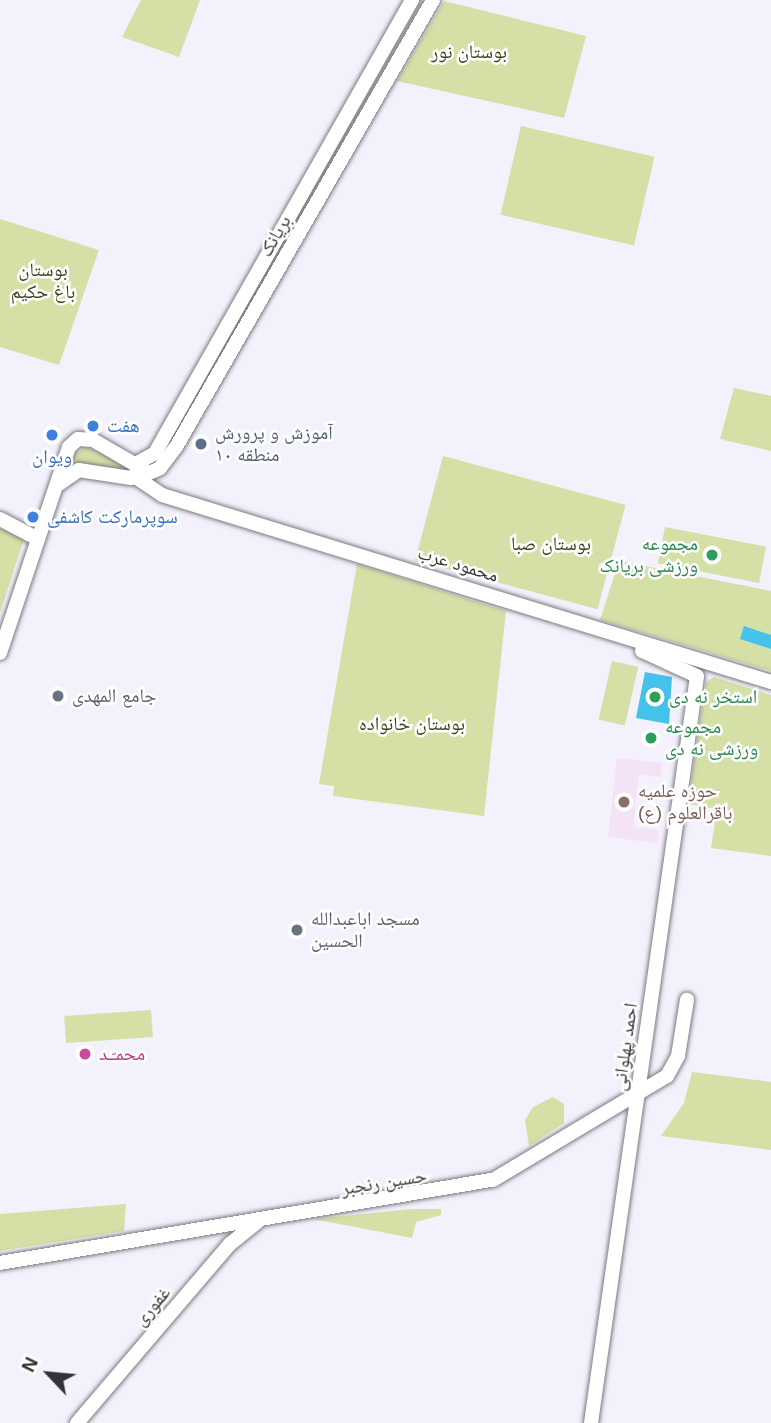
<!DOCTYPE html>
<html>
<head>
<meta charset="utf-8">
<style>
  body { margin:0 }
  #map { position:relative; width:771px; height:1423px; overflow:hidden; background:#f3f1fb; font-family:Helvetica,"Noto Naskh Arabic",sans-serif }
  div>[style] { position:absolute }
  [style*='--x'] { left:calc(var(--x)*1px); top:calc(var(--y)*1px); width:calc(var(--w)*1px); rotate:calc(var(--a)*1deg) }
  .education>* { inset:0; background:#f3e3f5 }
  .green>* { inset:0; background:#d4e0a6; transform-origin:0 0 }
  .water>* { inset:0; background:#44c2e9 }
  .roads { filter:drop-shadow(0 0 2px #7b7a82) drop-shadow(0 0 2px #7b7a82) }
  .secondary>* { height:14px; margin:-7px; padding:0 7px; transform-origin:7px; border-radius:7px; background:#fff }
  .dots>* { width:19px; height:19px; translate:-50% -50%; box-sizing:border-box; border:4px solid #fff; border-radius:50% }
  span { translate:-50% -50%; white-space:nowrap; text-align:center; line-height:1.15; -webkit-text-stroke:5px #fff; paint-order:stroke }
  .park-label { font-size:19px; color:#3a4119 }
  .street-label { font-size:19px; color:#333236 }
  .shop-label { font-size:19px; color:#366cbe }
  .left { translate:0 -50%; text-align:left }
  .service-label { font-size:19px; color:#4e5e75 }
  .leisure-label { font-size:19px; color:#27864d }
  .right { translate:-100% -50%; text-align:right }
  .worship-label { font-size:19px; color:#5b616d }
  .education-label { font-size:19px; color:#785e54 }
  .hotel-label { font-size:19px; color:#b23c85 }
  .north { position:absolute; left:14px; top:1339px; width:70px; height:70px; -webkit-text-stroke:5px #fff; paint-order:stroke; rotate:296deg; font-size:19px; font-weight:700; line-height:28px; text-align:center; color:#333236 }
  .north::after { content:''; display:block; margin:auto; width:24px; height:32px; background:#333236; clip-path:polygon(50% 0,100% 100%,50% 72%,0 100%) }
</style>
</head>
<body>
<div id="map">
  <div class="education">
    <div style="clip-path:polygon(617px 758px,662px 763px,661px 777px,639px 774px,633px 827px,659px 830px,658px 843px,608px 837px)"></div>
  </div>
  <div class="green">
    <div style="clip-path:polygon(141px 0,200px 0,179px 57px,122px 37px)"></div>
    <div style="clip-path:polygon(444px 1px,586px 36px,564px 118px,397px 81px)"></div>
    <div style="left:521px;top:126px;width:137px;height:91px;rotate:13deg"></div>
    <div style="clip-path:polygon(0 219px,99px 250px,59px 365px,0 347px)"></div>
    <div style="clip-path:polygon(734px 388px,771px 396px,771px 451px,720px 439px)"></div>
    <div style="clip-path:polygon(87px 447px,130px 467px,134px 474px,83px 463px,66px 472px,71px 456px)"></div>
    <div style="left:443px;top:456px;width:189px;height:108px;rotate:15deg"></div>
    <div style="left:665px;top:527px;width:103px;height:37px;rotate:11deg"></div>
    <div style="clip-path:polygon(0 528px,24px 539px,0 613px)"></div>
    <div style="clip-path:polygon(619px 561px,771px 591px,771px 671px,600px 620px)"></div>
    <div style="clip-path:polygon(357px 564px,506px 611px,484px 816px,333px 796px,334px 786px,319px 784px)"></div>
    <div style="left:612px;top:661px;width:27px;height:60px;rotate:13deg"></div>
    <div style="clip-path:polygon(714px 677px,771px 695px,771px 856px,711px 848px,717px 809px,688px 804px,706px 682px)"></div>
    <div style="left:151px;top:1010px;width:27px;height:87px;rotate:86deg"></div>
    <div style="clip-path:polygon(692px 1072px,771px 1082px,771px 1150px,661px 1136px,684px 1103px)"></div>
    <div style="clip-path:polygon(553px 1097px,564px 1104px,564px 1123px,529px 1146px,525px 1120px,533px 1107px)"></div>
    <div style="clip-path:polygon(126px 1204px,124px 1231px,0 1251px,0 1214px)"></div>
    <div style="clip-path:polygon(412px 1209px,441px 1209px,441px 1215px,416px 1222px,412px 1238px,313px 1219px)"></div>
  </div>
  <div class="water">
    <div style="clip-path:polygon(744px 626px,771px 635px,771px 649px,740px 639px)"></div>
    <div style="clip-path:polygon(645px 672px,672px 677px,669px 724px,636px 718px)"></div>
  </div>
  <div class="roads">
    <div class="secondary">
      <div style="--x:139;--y:462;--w:18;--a:-29"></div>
      <div style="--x:155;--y:453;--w:521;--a:-60.43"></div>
      <div style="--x:137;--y:478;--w:30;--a:34"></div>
      <div style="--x:162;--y:495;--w:637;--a:17.07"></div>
      <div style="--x:137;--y:478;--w:25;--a:-23"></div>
      <div style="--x:160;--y:468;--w:26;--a:-53"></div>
      <div style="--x:176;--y:447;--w:516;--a:-60.1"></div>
      <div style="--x:0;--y:519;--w:43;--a:27.8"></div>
      <div style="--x:642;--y:651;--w:60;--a:24.4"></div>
      <div style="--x:0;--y:653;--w:217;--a:-71.5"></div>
      <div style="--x:69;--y:447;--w:12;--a:-42"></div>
      <div style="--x:78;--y:439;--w:15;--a:4"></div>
      <div style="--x:93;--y:440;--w:58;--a:30.1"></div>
      <div style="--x:143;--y:469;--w:15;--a:143"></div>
      <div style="--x:131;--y:478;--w:53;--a:-171.3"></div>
      <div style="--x:79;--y:470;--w:24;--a:145"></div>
      <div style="--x:0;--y:1263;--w:500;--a:-9.6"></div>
      <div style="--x:493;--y:1180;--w:203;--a:-30.9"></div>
      <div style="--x:667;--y:1076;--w:23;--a:-61"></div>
      <div style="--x:678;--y:1056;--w:57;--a:-80.9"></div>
      <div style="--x:77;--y:1423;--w:235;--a:-49.5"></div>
      <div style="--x:230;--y:1244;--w:35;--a:-39"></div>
      <div style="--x:591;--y:1423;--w:754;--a:-81.92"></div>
    </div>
  </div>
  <div class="dots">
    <div style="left:93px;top:426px;background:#3f7fe0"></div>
    <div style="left:52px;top:435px;background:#3f7fe0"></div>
    <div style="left:201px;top:444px;background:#5c6f8a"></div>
    <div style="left:33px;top:517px;background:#3f7fe0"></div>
    <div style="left:712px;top:555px;background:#2e9e5b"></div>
    <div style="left:58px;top:696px;background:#6b7280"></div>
    <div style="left:655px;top:697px;background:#2e9e5b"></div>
    <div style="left:651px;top:738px;background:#2e9e5b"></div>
    <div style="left:624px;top:802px;background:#8d6e63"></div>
    <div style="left:297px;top:930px;background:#6b7280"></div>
    <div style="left:85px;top:1054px;background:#d1479c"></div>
  </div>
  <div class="park-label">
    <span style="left:469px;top:52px">بوستان نور</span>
    <span style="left:43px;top:281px">بوستان<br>باغ حکیم</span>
    <span style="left:551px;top:544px">بوستان صبا</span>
    <span style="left:412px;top:724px">بوستان خانواده</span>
  </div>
  <div class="street-label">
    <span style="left:275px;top:236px;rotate:-60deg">بریانک</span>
    <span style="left:458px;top:564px;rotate:17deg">محمود عرب</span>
    <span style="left:625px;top:1047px;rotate:-82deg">احمد پهلوانی</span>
    <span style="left:384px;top:1182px;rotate:-9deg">حسین رنجبر</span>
    <span style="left:152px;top:1306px;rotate:-49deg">غفوری</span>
  </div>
  <div class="shop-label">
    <span class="left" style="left:107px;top:426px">هفت</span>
    <span style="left:52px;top:457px">ویوان</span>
    <span class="left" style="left:47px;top:517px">سوپرمارکت کاشفی</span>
  </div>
  <div class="service-label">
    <span class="left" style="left:215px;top:444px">آموزش و پرورش<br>منطقه ۱۰</span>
  </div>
  <div class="leisure-label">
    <span class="right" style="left:698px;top:555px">مجموعه<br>ورزشی بریانک</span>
    <span class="left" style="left:669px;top:697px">استخر نه دی</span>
    <span class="left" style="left:665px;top:738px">مجموعه<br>ورزشی نه دی</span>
  </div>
  <div class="worship-label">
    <span class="left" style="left:72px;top:696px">جامع المهدی</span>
    <span class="left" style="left:311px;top:930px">مسجد اباعبدالله<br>الحسین</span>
  </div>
  <div class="education-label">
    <span class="left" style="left:638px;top:802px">حوزه علمیه<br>باقرالعلوم (ع)</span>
  </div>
  <div class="hotel-label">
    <span class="left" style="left:99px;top:1054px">محمـّـد</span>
  </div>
  <div class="north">N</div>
</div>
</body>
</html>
